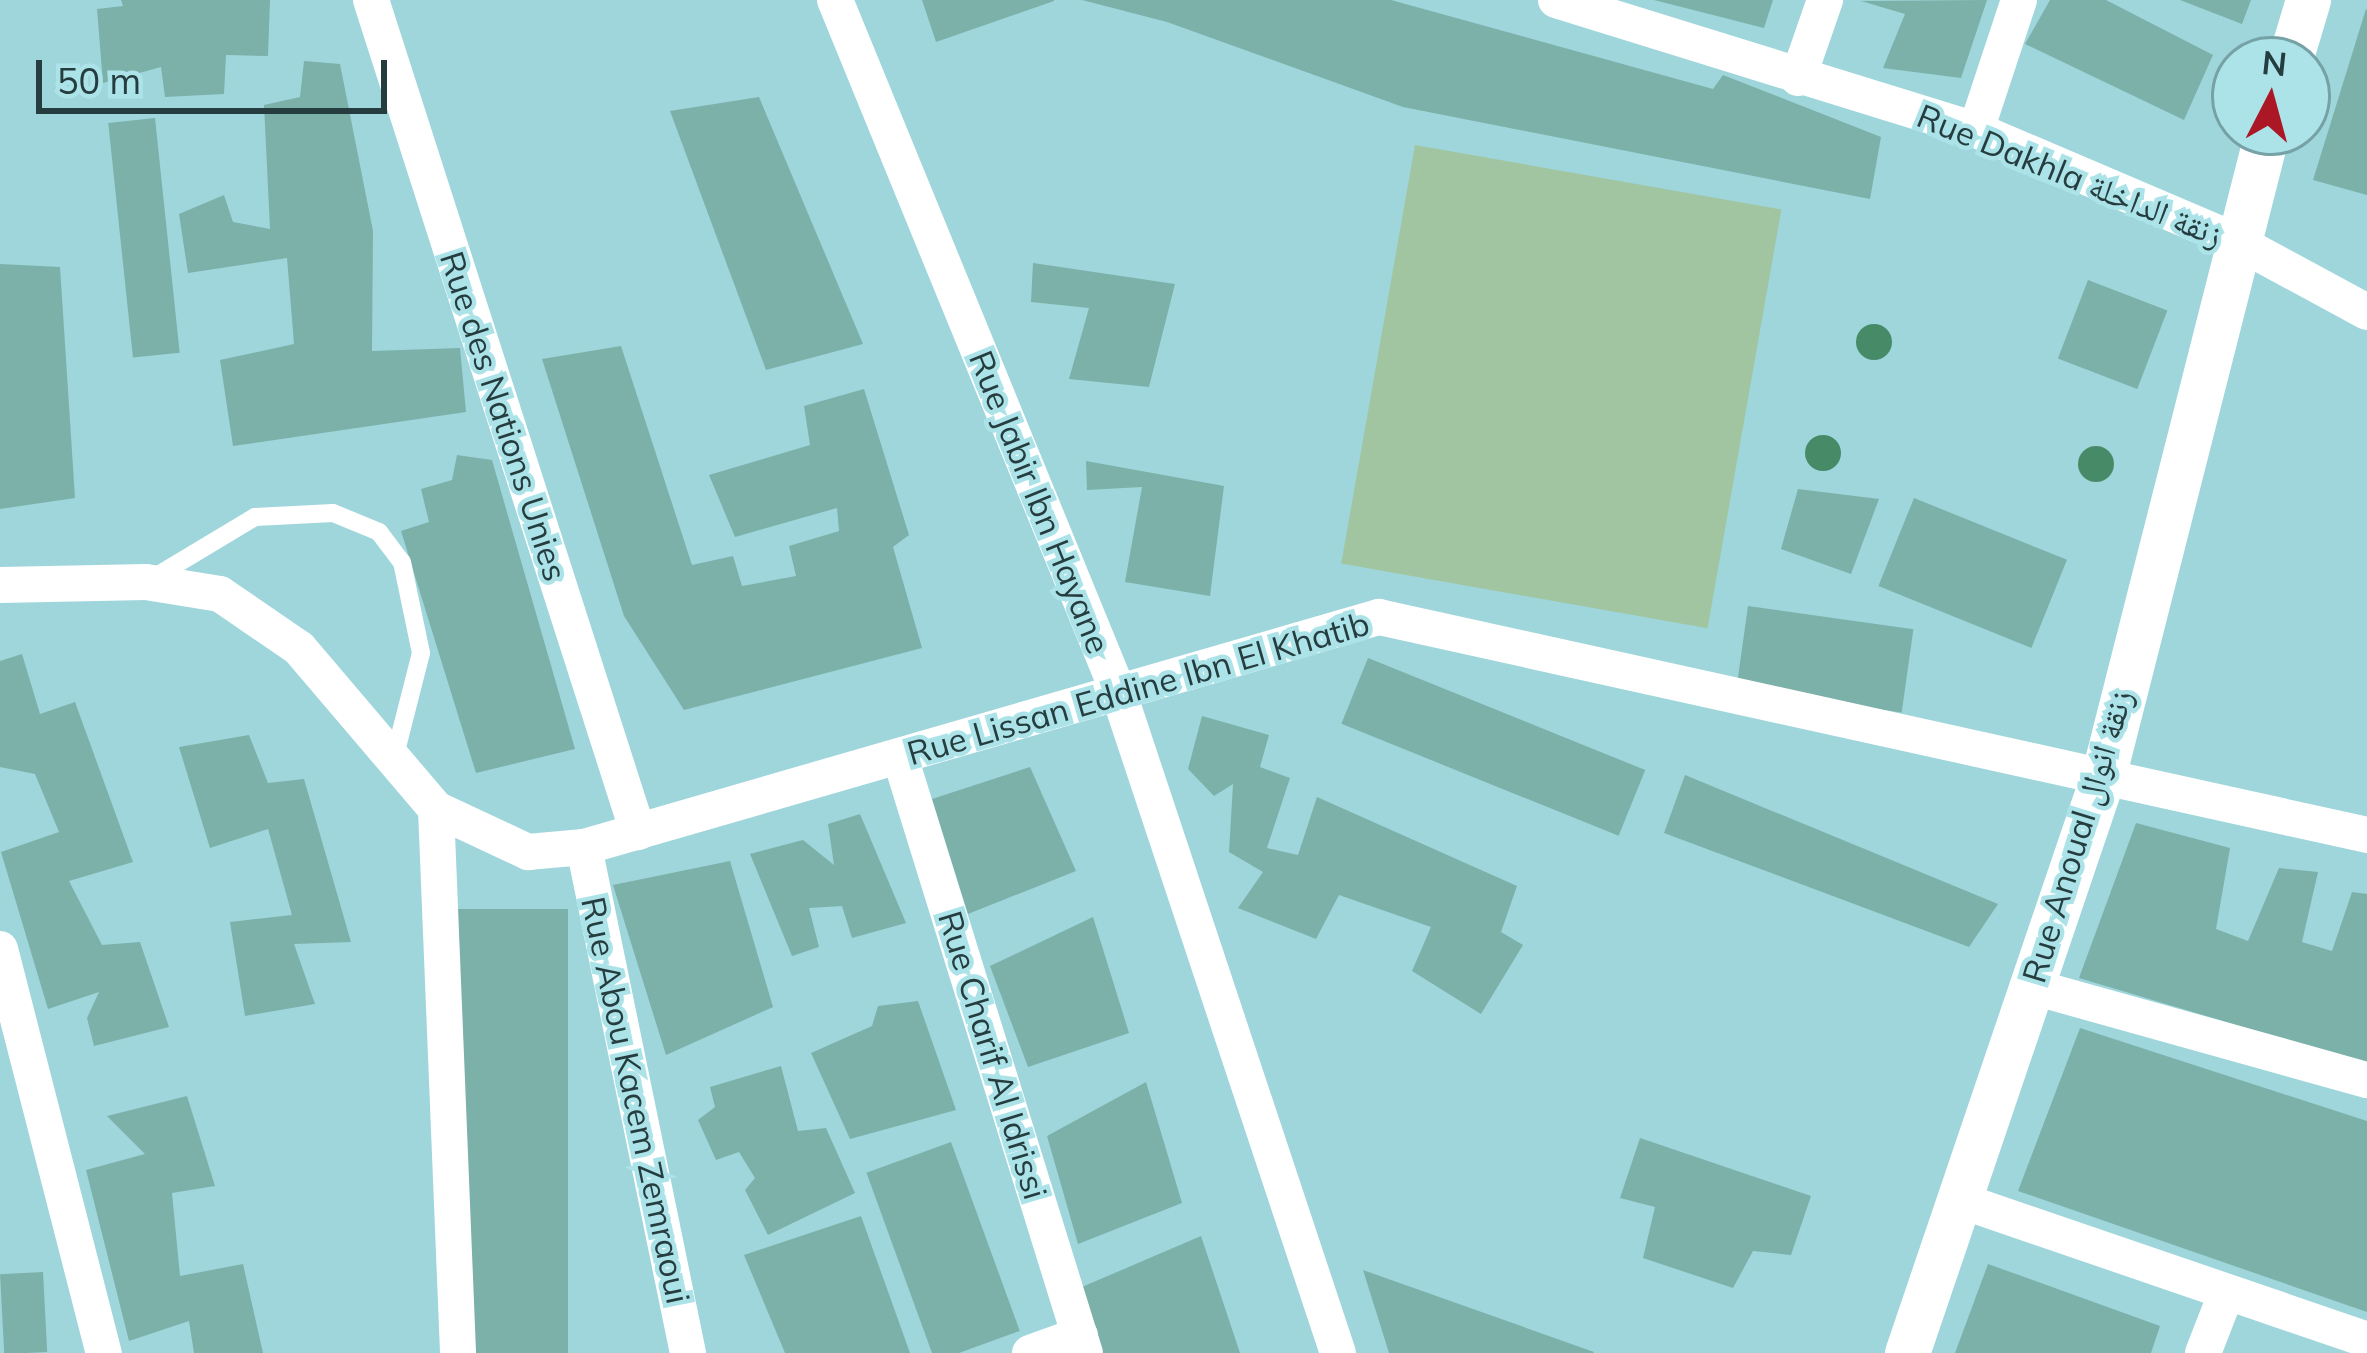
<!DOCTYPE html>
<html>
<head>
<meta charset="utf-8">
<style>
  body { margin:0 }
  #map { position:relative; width:2367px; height:1353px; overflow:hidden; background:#9ed6dc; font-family:Mulish,"Noto Naskh Arabic",sans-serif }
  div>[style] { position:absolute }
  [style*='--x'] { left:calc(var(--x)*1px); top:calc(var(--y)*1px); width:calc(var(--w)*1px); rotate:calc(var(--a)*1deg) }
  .green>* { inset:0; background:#a1c5a0; transform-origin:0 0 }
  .building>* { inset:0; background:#7bb1a9; transform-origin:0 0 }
  .service>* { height:18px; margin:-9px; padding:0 9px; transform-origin:9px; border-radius:9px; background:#fff }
  .minor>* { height:36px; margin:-18px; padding:0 18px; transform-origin:18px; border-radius:18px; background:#fff }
  .tertiary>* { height:45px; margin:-22.5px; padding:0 22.5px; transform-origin:22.5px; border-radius:22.5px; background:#fff }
  .trees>* { width:36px; height:36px; margin:-18px; border-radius:50%; background:#478a68 }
  span { translate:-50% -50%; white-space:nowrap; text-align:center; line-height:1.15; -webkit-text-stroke:9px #abe3e9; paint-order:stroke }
  .street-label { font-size:33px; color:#263d3f }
  .north { position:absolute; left:2211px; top:36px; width:120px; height:120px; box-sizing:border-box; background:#abe3e9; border:3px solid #76a1a5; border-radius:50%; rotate:6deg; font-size:33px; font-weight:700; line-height:48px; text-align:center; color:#263d3f }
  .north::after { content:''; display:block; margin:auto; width:42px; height:54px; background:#ac1725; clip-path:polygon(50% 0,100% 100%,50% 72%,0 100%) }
  .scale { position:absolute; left:36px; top:60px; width:351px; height:54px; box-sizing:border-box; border:6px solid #263d3f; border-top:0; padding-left:15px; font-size:36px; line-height:42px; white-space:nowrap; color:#263d3f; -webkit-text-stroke:9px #abe3e9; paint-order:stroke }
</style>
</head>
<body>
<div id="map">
  <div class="green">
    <div style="left:1415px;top:145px;width:372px;height:425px;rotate:10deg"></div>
  </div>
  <div class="building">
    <div style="clip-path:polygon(121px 0,270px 0,268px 56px,226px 55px,224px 94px,165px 97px,161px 67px,103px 83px,97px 9px,123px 6px)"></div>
    <div style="clip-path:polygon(922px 0,1054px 0,1054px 1px,936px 42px)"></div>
    <div style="clip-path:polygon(1082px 0,1391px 0,1713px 89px,1723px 75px,1881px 137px,1870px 199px,1403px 107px,1167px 22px)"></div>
    <div style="clip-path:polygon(1654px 0,1773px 0,1764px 28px)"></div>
    <div style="clip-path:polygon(1987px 0,1961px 78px,1883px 68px,1905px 14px,1861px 1px)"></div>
    <div style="clip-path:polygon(2050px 0,2106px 0,2213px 55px,2184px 120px,2025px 44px)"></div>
    <div style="clip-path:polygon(2180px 0,2251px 0,2242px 24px)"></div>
    <div style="clip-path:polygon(2366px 9px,2367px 10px,2367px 195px,2313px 180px)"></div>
    <div style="clip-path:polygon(304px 61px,340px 64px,373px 231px,372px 351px,460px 348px,466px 412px,233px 446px,220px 360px,294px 344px,287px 258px,188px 273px,179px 214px,224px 195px,233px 222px,270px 229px,264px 105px,300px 97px)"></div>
    <div style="clip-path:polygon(759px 97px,863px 344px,766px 370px,670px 111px)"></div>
    <div style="left:155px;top:118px;width:236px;height:47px;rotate:84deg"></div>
    <div style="clip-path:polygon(1033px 263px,1175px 284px,1149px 387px,1069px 379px,1089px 308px,1031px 302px)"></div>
    <div style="clip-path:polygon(0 264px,60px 267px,75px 498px,0 509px)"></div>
    <div style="left:2088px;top:280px;width:85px;height:84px;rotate:21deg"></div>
    <div style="clip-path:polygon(621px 346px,692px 565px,733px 556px,742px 586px,796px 576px,789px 546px,839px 531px,837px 508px,735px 537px,709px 475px,810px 445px,804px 406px,864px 389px,909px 535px,893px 547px,922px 648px,684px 710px,624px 616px,542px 359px)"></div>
    <div style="clip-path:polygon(457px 455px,492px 460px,575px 749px,476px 773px,401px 531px,429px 522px,421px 489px,452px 480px)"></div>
    <div style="clip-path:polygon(1086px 461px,1224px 486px,1210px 596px,1125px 582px,1142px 487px,1087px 490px)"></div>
    <div style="clip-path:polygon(1798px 489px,1879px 499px,1851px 574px,1781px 549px)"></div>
    <div style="left:1914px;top:498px;width:165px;height:95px;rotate:22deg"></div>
    <div style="left:1748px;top:606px;width:167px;height:84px;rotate:8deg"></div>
    <div style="clip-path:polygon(22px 654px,40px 714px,75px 702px,133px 862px,69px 881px,102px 945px,140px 942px,169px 1027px,94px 1046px,87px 1018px,99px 992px,48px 1009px,1px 852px,59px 832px,35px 774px,0 767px,0 661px)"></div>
    <div style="left:1368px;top:658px;width:299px;height:71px;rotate:22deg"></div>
    <div style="clip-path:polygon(1202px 716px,1269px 735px,1260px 767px,1290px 778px,1267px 848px,1298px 855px,1317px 797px,1517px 886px,1501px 932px,1523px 945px,1481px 1014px,1412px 971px,1431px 927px,1339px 895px,1316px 939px,1238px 908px,1263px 872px,1229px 852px,1233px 784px,1214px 796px,1188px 769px)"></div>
    <div style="clip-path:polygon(249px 735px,268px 783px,304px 779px,351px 942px,294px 944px,315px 1004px,245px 1016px,230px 922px,292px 915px,268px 829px,210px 848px,179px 747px)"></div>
    <div style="clip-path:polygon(1030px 767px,1076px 871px,968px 914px,932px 799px)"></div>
    <div style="clip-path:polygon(1685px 775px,1998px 904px,1969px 947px,1664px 833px)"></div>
    <div style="clip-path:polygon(860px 814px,906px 923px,852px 938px,842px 906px,809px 908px,819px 947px,792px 956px,750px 854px,803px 840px,834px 865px,828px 824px)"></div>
    <div style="clip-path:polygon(2136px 823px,2230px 848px,2216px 929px,2248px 941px,2279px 868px,2318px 872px,2302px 942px,2332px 951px,2352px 892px,2367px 894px,2367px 1064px,2079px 978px)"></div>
    <div style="clip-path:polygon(730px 861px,773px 1007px,666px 1055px,613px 885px)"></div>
    <div style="left:449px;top:909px;width:119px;height:445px"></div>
    <div style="clip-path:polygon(1093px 917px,1129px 1033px,1028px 1067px,990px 966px)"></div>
    <div style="clip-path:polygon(918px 1001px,956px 1110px,850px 1139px,811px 1053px,872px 1026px,878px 1006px)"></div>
    <div style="clip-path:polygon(2080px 1028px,2367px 1121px,2367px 1312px,2018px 1191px)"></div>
    <div style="clip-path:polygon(781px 1066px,798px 1131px,826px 1128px,855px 1193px,768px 1235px,745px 1190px,755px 1178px,739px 1152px,716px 1160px,698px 1120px,715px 1107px,710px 1087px)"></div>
    <div style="clip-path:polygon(1146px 1082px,1182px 1203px,1078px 1244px,1047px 1136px)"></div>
    <div style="clip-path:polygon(187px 1096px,215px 1186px,172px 1193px,180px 1276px,243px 1264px,263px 1353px,194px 1353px,189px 1321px,129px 1341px,86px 1170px,145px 1154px,107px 1116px)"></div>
    <div style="clip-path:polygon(1640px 1138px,1811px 1196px,1791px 1255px,1753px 1251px,1733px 1288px,1643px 1258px,1655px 1207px,1620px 1198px)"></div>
    <div style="left:951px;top:1142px;width:201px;height:90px;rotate:70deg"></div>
    <div style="clip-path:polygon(861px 1216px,910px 1353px,785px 1353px,744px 1255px)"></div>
    <div style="clip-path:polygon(1201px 1236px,1240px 1353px,1095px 1353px,1075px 1290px)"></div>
    <div style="clip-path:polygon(1988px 1264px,2160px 1326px,2151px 1353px,1955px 1353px)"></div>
    <div style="clip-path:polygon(1363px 1270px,1594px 1352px,1593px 1353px,1389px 1353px)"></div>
    <div style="left:43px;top:1272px;width:80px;height:43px;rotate:87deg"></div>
  </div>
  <div class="service">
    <div style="--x:150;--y:580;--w:122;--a:-31"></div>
    <div style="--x:255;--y:517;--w:78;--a:-2.9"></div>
    <div style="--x:333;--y:513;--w:50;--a:22.4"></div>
    <div style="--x:379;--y:532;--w:38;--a:53"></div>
    <div style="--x:402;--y:562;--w:93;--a:78.2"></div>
    <div style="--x:421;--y:653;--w:105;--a:104.3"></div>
  </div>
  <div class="minor">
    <div style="--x:371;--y:0;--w:874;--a:72.21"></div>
    <div style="--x:835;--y:0;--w:750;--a:67.74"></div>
    <div style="--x:1119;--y:694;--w:694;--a:71.62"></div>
    <div style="--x:1556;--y:0;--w:440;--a:17.2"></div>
    <div style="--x:1976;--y:130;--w:280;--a:23.1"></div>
    <div style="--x:2234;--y:240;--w:151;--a:28.4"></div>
    <div style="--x:1798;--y:78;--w:83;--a:-70.9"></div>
    <div style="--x:1976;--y:130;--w:137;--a:-71.7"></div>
    <div style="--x:0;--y:585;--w:146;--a:-1.2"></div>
    <div style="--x:146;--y:582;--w:75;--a:9.2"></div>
    <div style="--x:220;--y:594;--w:96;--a:34.4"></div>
    <div style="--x:299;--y:648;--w:211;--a:49.6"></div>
    <div style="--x:436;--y:809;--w:102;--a:25.1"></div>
    <div style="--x:528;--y:852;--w:56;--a:-5.1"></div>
    <div style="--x:584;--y:847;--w:828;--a:-16.14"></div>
    <div style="--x:1379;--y:617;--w:1012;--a:12.44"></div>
    <div style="--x:900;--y:757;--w:624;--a:72.76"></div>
    <div style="--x:436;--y:809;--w:544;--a:87.68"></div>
    <div style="--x:584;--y:847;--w:517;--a:78.39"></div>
    <div style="--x:0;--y:949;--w:417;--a:75.6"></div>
    <div style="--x:2030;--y:986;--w:350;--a:15.6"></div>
    <div style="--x:1962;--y:1201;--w:428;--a:18.9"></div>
    <div style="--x:1030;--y:1353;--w:53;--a:-19.8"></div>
    <div style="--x:2203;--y:1353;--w:63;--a:-68.7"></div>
  </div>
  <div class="tertiary">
    <div style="--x:2290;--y:60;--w:63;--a:-73.3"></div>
    <div style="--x:1907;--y:1353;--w:613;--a:-71.24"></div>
    <div style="--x:2104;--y:773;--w:661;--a:-75.73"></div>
  </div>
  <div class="trees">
    <div style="left:1874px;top:342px"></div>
    <div style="left:1823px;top:453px"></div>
    <div style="left:2096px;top:464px"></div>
  </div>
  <div class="street-label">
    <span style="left:2070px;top:175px;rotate:22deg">Rue Dakhla زنقة الداخلة</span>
    <span style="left:504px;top:416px;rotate:72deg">Rue des Nations Unies</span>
    <span style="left:1040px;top:502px;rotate:68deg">Rue Jabir Ibn Hayane</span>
    <span style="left:1138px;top:688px;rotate:-16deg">Rue Lissan Eddine Ibn El Khatib</span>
    <span style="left:2077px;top:836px;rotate:-73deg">Rue Anoual زنقة انوال</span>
    <span style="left:993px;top:1055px;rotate:73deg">Rue Charif Al Idrissi</span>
    <span style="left:636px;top:1100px;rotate:78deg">Rue Abou Kacem Zemraoui</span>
  </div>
  <div class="north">N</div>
  <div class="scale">50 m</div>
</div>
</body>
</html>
